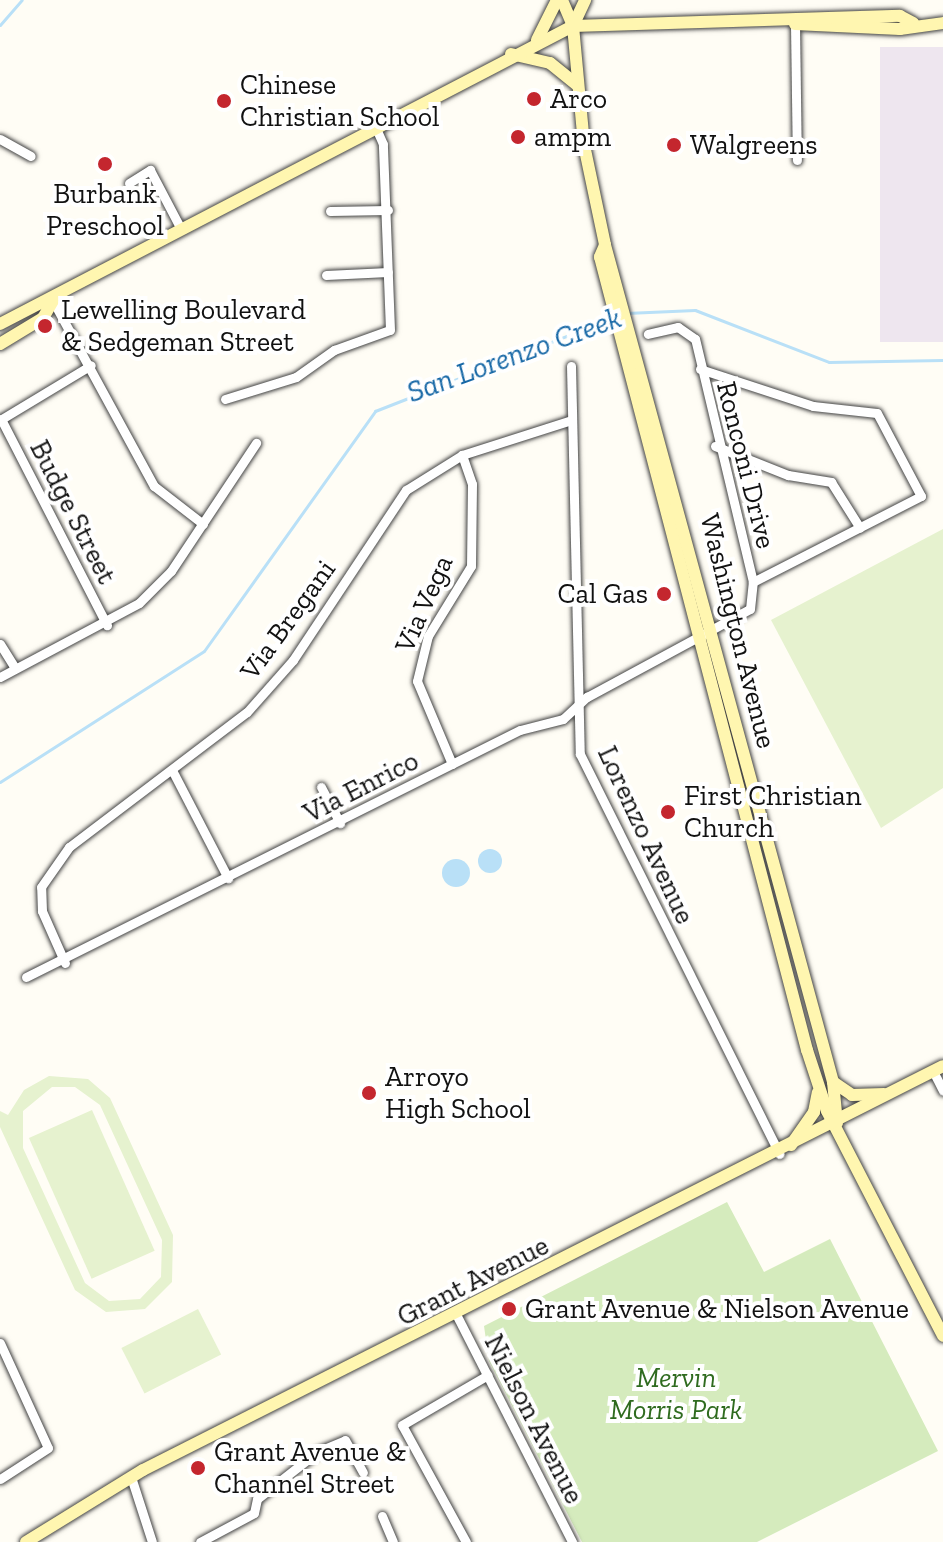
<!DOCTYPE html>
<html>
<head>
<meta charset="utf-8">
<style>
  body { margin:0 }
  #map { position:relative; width:943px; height:1542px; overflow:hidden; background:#fffdf5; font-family:"Zilla Slab",serif }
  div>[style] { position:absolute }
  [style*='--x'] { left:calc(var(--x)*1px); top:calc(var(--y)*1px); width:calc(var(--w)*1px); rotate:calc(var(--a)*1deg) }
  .industrial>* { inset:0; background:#eee6ef; transform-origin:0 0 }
  .green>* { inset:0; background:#d5ebbd }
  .pitch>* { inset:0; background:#e6f2cf; transform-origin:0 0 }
  .water>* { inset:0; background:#b9e0f7 }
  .round { border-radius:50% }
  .stream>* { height:3px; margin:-1.5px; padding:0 1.5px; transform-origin:1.5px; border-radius:1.5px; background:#b9e0f7 }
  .roads { filter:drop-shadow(0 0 2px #444) drop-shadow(0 0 2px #444) }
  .street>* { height:9px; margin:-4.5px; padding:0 4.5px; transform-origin:4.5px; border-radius:4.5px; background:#fff }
  .secondary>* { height:12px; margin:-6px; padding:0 6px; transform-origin:6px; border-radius:6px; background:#fff6b0 }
  .dots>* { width:22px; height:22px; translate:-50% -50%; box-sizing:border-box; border:4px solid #fff; border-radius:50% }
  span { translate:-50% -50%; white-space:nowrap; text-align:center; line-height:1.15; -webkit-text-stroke:8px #fff; paint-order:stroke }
  .poi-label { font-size:28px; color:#111 }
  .left { translate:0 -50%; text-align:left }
  .right { translate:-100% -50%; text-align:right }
  .street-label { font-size:28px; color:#111 }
  .park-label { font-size:28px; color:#2f6b1f; font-style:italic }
  .water-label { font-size:30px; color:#1768a6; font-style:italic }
</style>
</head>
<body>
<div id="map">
  <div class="industrial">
    <div style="left:880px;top:47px;width:63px;height:295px"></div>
  </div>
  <div class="green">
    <div style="clip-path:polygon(727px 1202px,764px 1272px,830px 1239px,938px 1451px,757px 1542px,582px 1542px,489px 1361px,484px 1326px)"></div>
  </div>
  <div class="pitch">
    <div style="clip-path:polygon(943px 529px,943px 788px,881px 828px,771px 620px)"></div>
    <div style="clip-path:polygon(evenodd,49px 1076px,88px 1079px,110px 1098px,173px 1235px,172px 1282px,145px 1309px,106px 1312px,75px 1290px,0 1127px,0 1111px,8px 1115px,24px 1090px,49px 1076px,52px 1087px,75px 1087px,100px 1105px,162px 1240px,161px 1277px,140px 1299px,109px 1301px,85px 1283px,23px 1148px,23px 1111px,52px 1087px)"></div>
    <div style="left:92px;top:1110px;width:154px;height:69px;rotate:66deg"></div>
    <div style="left:198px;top:1309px;width:51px;height:86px;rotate:63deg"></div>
  </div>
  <div class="water">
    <div class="round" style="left:478px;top:849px;width:24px;height:24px"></div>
    <div class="round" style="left:442px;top:859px;width:28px;height:28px"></div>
  </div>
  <div class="stream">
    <div style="--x:0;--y:25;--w:33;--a:-49"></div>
    <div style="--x:626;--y:313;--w:69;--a:-2.5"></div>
    <div style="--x:695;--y:310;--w:144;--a:21.2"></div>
    <div style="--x:829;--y:362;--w:114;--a:-1"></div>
    <div style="--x:0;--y:782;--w:242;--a:-32.7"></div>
    <div style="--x:204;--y:651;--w:295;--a:-54.5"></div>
    <div style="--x:375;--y:411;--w:255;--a:-21.4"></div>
  </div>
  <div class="roads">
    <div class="street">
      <div style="--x:795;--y:24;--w:136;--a:89.2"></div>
      <div style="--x:0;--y:139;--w:35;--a:29"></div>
      <div style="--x:129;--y:183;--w:25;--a:-32"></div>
      <div style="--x:150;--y:170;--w:67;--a:62.3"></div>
      <div style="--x:330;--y:211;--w:58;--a:-1"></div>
      <div style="--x:326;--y:275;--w:62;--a:-2.8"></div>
      <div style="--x:53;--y:301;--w:211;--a:61.4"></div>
      <div style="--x:154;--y:486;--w:62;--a:37.8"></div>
      <div style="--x:571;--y:366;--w:388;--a:88.7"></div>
      <div style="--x:580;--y:754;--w:447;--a:63.5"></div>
      <div style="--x:700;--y:369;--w:119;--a:18.1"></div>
      <div style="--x:813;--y:406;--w:64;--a:6.2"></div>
      <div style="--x:877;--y:413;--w:94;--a:62.1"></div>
      <div style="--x:921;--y:496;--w:189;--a:152.9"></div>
      <div style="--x:225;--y:399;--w:74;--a:-17.2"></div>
      <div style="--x:296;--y:377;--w:47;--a:-35.4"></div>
      <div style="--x:334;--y:350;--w:59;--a:-19.7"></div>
      <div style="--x:390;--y:330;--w:186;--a:-92.2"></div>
      <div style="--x:383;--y:144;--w:20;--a:-114"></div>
      <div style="--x:1;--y:419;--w:232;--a:62.8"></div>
      <div style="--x:0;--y:420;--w:106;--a:-31.1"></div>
      <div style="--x:715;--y:446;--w:79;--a:21.7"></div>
      <div style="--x:788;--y:475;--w:44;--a:9.2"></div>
      <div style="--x:831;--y:482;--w:54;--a:57.8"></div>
      <div style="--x:0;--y:644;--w:28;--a:58"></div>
      <div style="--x:0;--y:677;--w:157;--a:-28"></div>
      <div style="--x:139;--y:603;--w:45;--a:-45"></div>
      <div style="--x:171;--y:571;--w:154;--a:-56.4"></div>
      <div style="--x:452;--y:764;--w:90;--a:-112.9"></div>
      <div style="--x:417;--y:681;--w:46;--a:-76.3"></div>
      <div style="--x:428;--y:636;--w:82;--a:-58.4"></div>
      <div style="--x:471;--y:566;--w:82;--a:-89.3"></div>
      <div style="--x:472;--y:484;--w:31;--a:-109"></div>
      <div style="--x:172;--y:770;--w:122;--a:62.6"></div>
      <div style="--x:321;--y:787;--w:41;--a:62.2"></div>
      <div style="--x:65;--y:963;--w:57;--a:-113.9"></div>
      <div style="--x:42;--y:911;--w:24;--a:-92"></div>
      <div style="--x:41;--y:887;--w:49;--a:-55"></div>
      <div style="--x:69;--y:847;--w:223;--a:-37.2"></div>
      <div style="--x:247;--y:712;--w:69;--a:-48.5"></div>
      <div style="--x:293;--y:660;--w:204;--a:-56.4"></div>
      <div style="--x:406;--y:490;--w:66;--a:-32"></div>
      <div style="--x:462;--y:455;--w:115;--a:-17.7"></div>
      <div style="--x:26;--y:977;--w:552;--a:-26.57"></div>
      <div style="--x:520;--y:730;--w:44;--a:-14.3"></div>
      <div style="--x:563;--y:719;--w:33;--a:-43"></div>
      <div style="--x:587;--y:697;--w:185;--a:-28.4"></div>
      <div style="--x:750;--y:609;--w:27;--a:-84"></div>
      <div style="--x:753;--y:582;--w:250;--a:-103.4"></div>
      <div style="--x:695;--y:339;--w:21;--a:-145"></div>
      <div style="--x:678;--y:327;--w:31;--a:167"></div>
      <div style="--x:933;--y:1071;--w:22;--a:63"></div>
      <div style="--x:457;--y:1316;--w:254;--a:63"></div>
      <div style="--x:0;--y:1343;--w:115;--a:65.4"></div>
      <div style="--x:48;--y:1448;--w:57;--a:147.1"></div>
      <div style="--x:131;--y:1477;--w:68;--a:72.1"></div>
      <div style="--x:382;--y:1516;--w:28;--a:67"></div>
      <div style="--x:200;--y:1542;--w:61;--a:-28.2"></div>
      <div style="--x:254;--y:1513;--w:14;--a:-78"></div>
      <div style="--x:257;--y:1499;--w:76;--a:-38.1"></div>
      <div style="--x:317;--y:1452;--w:30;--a:-23"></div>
      <div style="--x:345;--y:1440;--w:37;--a:61"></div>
      <div style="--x:466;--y:1542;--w:133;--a:-118.7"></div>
      <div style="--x:402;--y:1425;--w:99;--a:-30.2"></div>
    </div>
    <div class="secondary">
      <div style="--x:562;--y:0;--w:28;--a:67"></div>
      <div style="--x:573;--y:26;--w:120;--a:84.7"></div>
      <div style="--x:584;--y:145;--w:102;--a:78.1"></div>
      <div style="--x:605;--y:245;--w:867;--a:74.76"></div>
      <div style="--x:833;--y:1082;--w:41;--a:84.4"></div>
      <div style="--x:795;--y:24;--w:105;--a:2.7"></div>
      <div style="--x:900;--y:29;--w:43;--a:-7.9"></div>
      <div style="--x:573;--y:26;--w:29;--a:-65"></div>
      <div style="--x:537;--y:40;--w:45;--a:-63.4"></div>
      <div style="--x:511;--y:54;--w:40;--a:13"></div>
      <div style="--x:550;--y:63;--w:35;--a:39"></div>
      <div style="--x:605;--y:245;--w:13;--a:113"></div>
      <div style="--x:600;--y:257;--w:820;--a:75.37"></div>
      <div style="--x:807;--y:1050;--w:64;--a:71.8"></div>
      <div style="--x:827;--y:1111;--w:253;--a:62.7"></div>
      <div style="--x:0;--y:324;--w:646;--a:-27.48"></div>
      <div style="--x:573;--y:26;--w:327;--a:-1.8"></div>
      <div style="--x:900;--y:16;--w:15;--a:28"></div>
      <div style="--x:0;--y:344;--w:50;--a:-31.2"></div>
      <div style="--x:43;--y:318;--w:20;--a:-60"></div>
      <div style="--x:833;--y:1082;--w:23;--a:34"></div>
      <div style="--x:852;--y:1095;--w:32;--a:-2"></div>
      <div style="--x:791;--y:1145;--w:40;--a:-55.1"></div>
      <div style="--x:814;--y:1112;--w:20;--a:-79"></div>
      <div style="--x:26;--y:1542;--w:137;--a:-31.6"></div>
      <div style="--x:143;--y:1470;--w:896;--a:-26.79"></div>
    </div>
  </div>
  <div class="dots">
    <div style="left:534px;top:99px;background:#c4262e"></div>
    <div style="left:224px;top:101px;background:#c4262e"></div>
    <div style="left:518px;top:137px;background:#c4262e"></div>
    <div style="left:674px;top:145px;background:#c4262e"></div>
    <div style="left:105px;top:164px;background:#c4262e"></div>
    <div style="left:45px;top:326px;background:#c4262e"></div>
    <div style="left:664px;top:594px;background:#c4262e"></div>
    <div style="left:668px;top:812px;background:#c4262e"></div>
    <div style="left:369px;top:1093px;background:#c4262e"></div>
    <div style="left:509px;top:1309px;background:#c4262e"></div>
    <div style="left:198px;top:1468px;background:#c4262e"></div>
  </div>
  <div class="poi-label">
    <span class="left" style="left:240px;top:101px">Chinese<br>Christian School</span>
    <span class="left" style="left:550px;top:99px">Arco</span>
    <span class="left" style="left:534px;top:137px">ampm</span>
    <span class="left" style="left:690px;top:145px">Walgreens</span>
    <span style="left:105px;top:210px">Burbank<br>Preschool</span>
    <span class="left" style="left:61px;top:326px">Lewelling Boulevard<br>&amp; Sedgeman Street</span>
    <span class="right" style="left:648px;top:594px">Cal Gas</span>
    <span class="left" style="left:684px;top:812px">First Christian<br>Church</span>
    <span class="left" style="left:385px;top:1093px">Arroyo<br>High School</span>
    <span class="left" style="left:525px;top:1309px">Grant Avenue &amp; Nielson Avenue</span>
    <span class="left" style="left:214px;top:1468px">Grant Avenue &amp;<br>Channel Street</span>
  </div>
  <div class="street-label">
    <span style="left:746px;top:465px;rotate:76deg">Ronconi Drive</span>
    <span style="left:73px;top:512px;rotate:63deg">Budge Street</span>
    <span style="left:424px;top:604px;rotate:-66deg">Via Vega</span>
    <span style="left:288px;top:620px;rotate:-54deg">Via Bregani</span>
    <span style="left:738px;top:631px;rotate:76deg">Washington Avenue</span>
    <span style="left:361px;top:787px;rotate:-27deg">Via Enrico</span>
    <span style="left:646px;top:835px;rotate:65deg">Lorenzo Avenue</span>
    <span style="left:473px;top:1281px;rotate:-27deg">Grant Avenue</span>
    <span style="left:534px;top:1419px;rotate:63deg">Nielson Avenue</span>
  </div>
  <div class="park-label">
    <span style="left:676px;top:1394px">Mervin<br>Morris Park</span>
  </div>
  <div class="water-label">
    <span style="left:514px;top:355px;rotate:-20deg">San Lorenzo Creek</span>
  </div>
</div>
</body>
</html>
